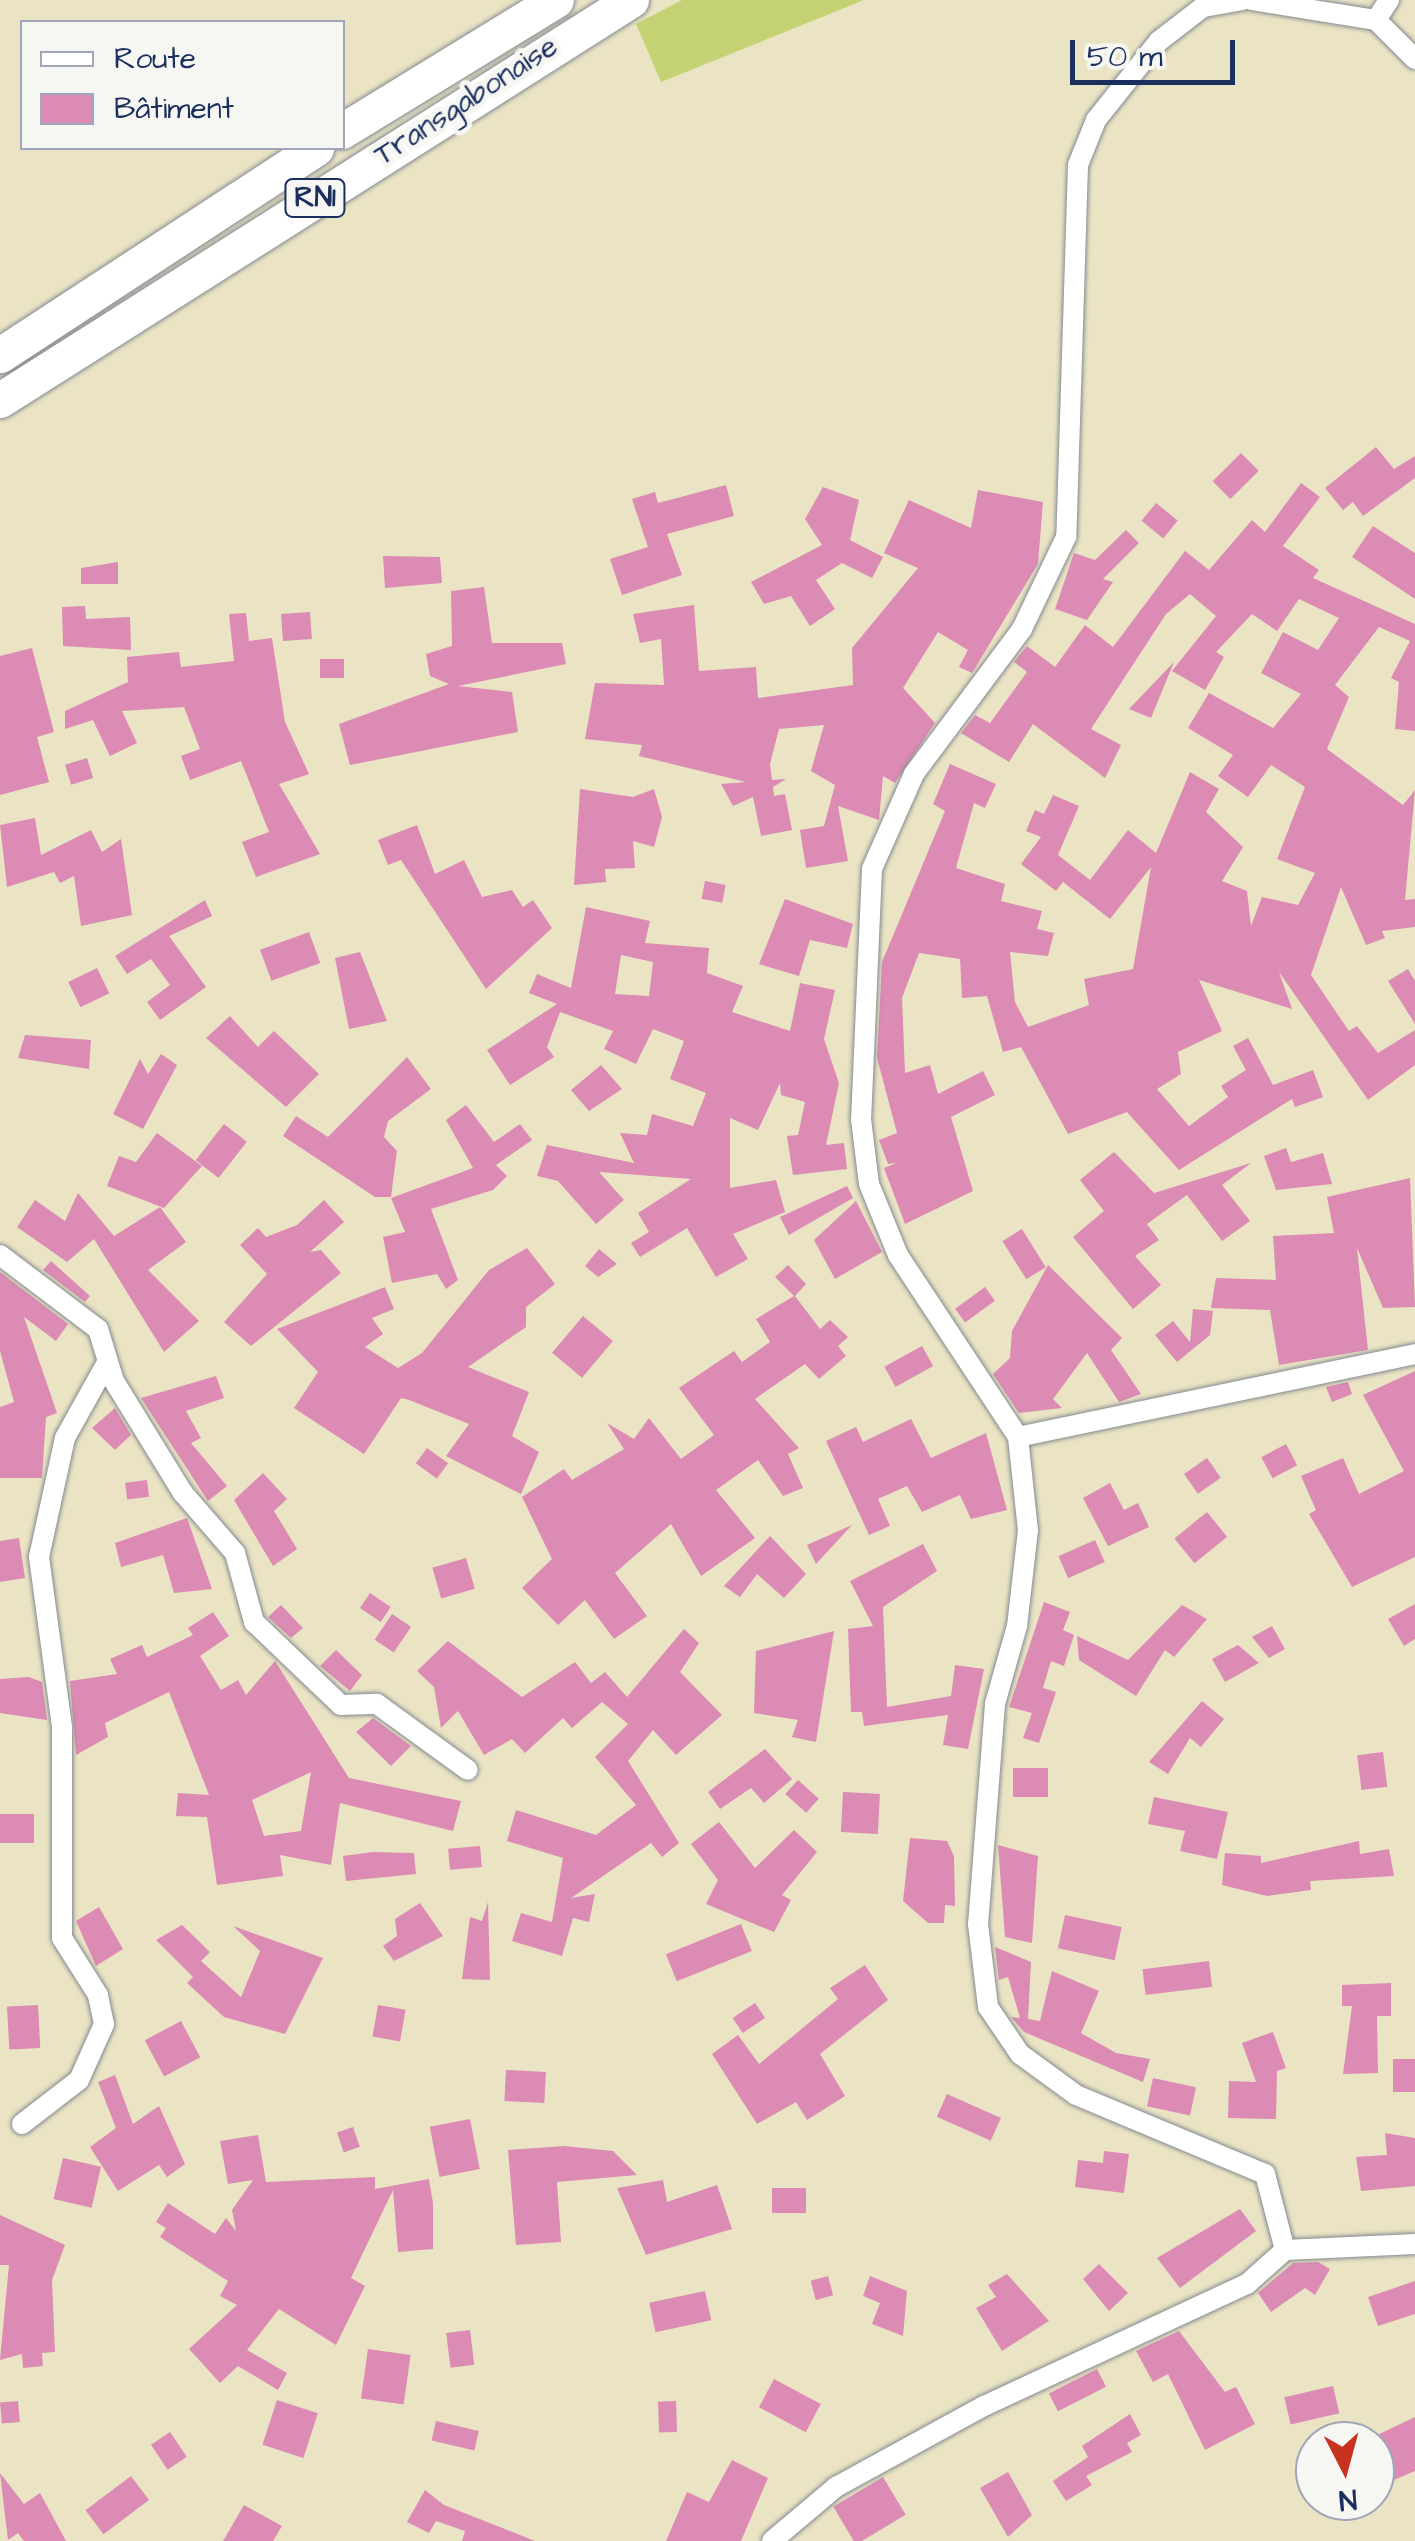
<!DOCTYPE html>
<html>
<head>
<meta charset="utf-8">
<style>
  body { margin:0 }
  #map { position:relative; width:1415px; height:2541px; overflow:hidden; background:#ebe4c4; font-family:"Architects Daughter",sans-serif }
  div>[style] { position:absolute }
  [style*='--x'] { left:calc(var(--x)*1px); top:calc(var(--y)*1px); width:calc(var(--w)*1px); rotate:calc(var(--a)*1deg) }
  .green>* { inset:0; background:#c4d274 }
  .building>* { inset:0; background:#db8bb4; transform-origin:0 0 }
  .roads { filter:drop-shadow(0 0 2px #838a91) drop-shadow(0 0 2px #838a91) }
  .minor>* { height:20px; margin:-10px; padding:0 10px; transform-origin:10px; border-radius:10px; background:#fff }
  .trunk>* { height:35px; margin:-17.5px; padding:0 17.5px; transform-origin:17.5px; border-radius:17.5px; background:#fff }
  span { translate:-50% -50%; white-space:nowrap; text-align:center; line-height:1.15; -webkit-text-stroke:10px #f6f6f2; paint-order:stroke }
  .shield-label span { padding:2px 8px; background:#f6f6f2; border:2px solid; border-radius:8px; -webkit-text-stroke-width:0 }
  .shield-label { font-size:28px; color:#1b2f5e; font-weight:700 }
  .street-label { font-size:30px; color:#1b2f5e }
  .legend { position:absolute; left:20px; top:20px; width:325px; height:130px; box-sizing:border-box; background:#f6f6f2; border:2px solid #9ea6b7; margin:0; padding:12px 18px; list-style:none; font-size:30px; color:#1b2f5e }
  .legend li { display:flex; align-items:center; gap:20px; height:50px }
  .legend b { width:50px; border:2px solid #9ea6b7 }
  .north { position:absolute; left:1295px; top:2421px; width:100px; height:100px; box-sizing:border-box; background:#f6f6f2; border:2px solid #9ea6b7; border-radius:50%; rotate:174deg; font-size:28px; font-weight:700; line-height:40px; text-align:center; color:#1b2f5e }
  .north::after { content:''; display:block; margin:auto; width:35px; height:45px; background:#c8321e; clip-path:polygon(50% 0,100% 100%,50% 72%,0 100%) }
  .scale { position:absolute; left:1070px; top:40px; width:165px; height:45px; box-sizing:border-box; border:5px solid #1b2f5e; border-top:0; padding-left:12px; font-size:30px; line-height:35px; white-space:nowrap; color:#1b2f5e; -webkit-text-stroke:8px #f6f6f2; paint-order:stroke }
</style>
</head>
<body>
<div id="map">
  <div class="green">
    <div style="clip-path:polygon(682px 0,864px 0,661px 82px,636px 24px)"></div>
  </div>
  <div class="building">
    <div style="clip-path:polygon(1376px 447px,1394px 469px,1415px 456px,1415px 478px,1363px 516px,1353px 502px,1343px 510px,1325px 488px)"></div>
    <div style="left:1241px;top:453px;width:25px;height:40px;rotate:45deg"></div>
    <div style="clip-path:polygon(1301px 483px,1320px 497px,1283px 546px,1319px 570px,1313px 578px,1415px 624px,1415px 731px,1395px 729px,1399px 682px,1391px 678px,1410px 641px,1379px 627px,1335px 685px,1349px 697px,1327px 749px,1403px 805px,1415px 790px,1405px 900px,1415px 899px,1415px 927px,1382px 931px,1385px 938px,1366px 945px,1341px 887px,1311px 975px,1349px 1031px,1357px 1026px,1378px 1053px,1415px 1030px,1415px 1065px,1368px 1100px,1279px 972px,1292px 1009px,1199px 980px,1222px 1031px,1178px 1052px,1181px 1074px,1157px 1089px,1189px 1126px,1228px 1097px,1221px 1086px,1246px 1070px,1233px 1046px,1248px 1038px,1273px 1085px,1313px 1070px,1323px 1097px,1295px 1107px,1292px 1099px,1179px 1170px,1127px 1112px,1068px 1134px,1021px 1047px,1003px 1052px,987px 996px,962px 998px,960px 959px,919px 953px,902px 998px,905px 1073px,930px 1065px,938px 1094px,983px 1071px,995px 1095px,951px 1117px,973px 1191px,905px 1224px,884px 1168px,896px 1163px,888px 1164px,879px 1140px,897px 1133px,877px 1058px,882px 962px,945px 811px,933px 804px,950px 764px,996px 784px,985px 808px,974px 803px,956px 868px,1005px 884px,1001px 901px,1042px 911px,1037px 929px,1054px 933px,1048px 956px,1010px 952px,1015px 1002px,1028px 1027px,1089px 1005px,1084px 979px,1133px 969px,1151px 867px,1110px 919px,1063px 882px,1056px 891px,1021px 864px,1041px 837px,1026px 831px,1035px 810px,1044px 814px,1053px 795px,1079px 806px,1058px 855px,1090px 880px,1128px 830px,1156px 853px,1190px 772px,1219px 789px,1206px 812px,1243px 847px,1222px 881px,1247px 891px,1251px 926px,1262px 897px,1298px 905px,1315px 873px,1277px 859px,1305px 787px,1271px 765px,1248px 797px,1218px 776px,1233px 755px,1188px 728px,1209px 693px,1273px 728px,1301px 694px,1261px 673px,1283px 632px,1318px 650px,1339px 618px,1299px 599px,1277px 631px,1252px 614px,1216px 652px,1224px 657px,1205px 690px,1172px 671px,1216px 616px,1190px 594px,1166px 614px,1091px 729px,1121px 745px,1105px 778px,1033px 724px,1009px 762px,961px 733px,975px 715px,990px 723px,1027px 672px,1014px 662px,1027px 646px,1055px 667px,1085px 625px,1113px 647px,1185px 551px,1209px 570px,1252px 520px,1265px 532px)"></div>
    <div style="clip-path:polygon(726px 485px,734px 516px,667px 534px,682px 575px,622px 595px,610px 559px,648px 547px,632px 499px,655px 492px,658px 503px)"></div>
    <div style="clip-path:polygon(823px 487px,859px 500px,850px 540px,883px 557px,872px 578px,842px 563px,816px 580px,835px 609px,810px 626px,791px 596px,764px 604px,751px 582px,822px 545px,805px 519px)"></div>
    <div style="clip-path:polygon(978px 490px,1043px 502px,1038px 564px,972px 673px,959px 667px,968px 650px,938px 632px,903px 688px,935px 723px,895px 783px,883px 776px,879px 820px,838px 806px,848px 861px,806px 868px,800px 830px,824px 826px,835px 785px,811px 771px,824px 725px,779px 729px,770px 764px,772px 780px,786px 779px,773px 787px,774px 796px,785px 794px,792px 830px,761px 836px,753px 797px,733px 806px,721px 784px,746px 782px,639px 756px,642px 745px,585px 739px,595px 683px,664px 685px,661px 639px,640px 643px,633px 614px,694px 605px,699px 671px,756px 667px,758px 698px,853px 685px,852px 648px,918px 568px,884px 553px,909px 500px,971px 528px)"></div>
    <div style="left:1156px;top:503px;width:28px;height:23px;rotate:39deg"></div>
    <div style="clip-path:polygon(1373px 526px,1415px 553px,1415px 599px,1352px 557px)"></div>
    <div style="clip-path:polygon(1126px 530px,1139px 543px,1103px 579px,1113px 582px,1087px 620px,1055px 609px,1074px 553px,1095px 560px)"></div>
    <div style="clip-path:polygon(383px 556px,440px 557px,442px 583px,385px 588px)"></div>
    <div style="clip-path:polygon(118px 562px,118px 584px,81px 584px,81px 568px)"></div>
    <div style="clip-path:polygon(484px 587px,492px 643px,562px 643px,566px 664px,458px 686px,512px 692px,518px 732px,350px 765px,339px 724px,449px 684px,430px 676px,426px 654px,452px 646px,451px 591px)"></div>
    <div style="clip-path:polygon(85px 606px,86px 619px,130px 617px,131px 650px,63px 646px,62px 607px)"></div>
    <div style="left:310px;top:612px;width:27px;height:29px;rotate:86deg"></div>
    <div style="clip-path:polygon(246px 613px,249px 641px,272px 638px,285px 722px,309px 774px,279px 784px,320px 854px,256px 877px,242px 842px,269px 832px,241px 761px,190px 780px,181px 756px,200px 749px,184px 707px,122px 711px,137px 743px,110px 756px,93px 720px,65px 729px,65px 711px,128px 682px,127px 657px,179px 652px,181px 667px,234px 661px,229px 614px)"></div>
    <div style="clip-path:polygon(32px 648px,54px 732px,37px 737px,49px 782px,0 795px,0 656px)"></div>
    <div style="left:320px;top:659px;width:24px;height:19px"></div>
    <div style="clip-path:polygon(1174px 662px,1151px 718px,1129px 709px)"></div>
    <div style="left:87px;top:758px;width:21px;height:23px;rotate:73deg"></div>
    <div style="clip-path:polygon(580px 789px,633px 797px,654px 789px,662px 817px,654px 847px,633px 841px,635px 868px,605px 869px,606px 882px,574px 885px)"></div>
    <div style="clip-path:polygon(35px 818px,41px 855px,91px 830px,102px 852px,121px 839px,132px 915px,81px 926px,74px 876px,60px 883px,54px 872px,7px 887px,0 825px)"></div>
    <div style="clip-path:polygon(417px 825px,435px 874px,464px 860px,482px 897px,512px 890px,523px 907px,533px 900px,552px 928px,486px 989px,401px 860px,388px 865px,378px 840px)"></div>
    <div style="left:705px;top:881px;width:21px;height:18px;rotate:11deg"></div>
    <div style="clip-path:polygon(785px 899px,853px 924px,847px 948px,810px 940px,799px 976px,759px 964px)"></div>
    <div style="clip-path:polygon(205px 900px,212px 916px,169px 936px,206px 987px,160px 1020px,147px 1002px,170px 985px,151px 959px,127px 974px,115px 956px)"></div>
    <div style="clip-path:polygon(evenodd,586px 907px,650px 921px,645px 943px,709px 948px,707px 973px,743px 986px,732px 1012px,790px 1031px,800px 983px,835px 990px,824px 1039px,839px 1083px,826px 1145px,844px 1143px,847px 1169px,793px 1175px,787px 1136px,798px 1135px,805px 1102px,781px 1095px,780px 1083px,758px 1130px,730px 1118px,730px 1188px,776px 1180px,785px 1212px,733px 1234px,748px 1259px,716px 1277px,687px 1228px,640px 1257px,631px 1243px,649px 1232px,638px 1213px,691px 1179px,599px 1172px,624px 1200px,596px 1224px,558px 1181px,537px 1176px,547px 1145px,634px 1163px,620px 1133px,647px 1135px,652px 1114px,693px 1126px,706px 1093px,670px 1079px,684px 1041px,653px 1029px,636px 1064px,604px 1049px,613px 1031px,560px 1012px,547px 1047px,554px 1057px,510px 1085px,487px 1050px,557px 1004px,529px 993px,537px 974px,571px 988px,586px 907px,621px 955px,653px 962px,649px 996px,615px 994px,621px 955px)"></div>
    <div style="left:309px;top:932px;width:33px;height:52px;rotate:70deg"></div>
    <div style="clip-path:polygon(360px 952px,387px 1021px,349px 1029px,335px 958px)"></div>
    <div style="left:97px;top:968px;width:28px;height:32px;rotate:64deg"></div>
    <div style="clip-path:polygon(1408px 969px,1415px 981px,1415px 1024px,1388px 981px)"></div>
    <div style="clip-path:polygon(230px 1016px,258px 1047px,274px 1031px,319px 1074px,286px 1107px,206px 1038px)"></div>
    <div style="clip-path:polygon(25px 1035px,91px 1040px,89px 1069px,18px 1058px)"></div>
    <div style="clip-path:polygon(161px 1054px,177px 1065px,143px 1129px,113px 1114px,140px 1059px,148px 1074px)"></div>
    <div style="clip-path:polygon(407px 1057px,431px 1089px,388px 1121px,384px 1137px,397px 1151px,391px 1197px,375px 1197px,283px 1136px,296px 1116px,328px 1137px)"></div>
    <div style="clip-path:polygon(601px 1065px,622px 1089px,589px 1111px,571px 1090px)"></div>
    <div style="clip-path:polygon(466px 1105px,494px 1142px,520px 1124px,532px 1140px,496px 1165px,507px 1176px,493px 1190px,431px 1209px,458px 1280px,446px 1289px,437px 1274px,392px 1283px,383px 1237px,405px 1232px,391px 1198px,473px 1168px,446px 1120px)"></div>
    <div style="left:224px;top:1124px;width:29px;height:46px;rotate:38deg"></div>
    <div style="clip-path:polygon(157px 1133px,202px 1166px,164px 1208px,107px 1186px,119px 1156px,136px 1162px)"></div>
    <div style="clip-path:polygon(1286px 1148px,1291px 1162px,1323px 1153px,1332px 1184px,1276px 1190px,1264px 1156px)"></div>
    <div style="clip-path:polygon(1114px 1152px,1154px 1193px,1251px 1163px,1222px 1185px,1250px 1221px,1222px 1241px,1187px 1195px,1147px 1224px,1159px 1240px,1135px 1256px,1161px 1285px,1133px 1309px,1073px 1237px,1104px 1211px,1080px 1180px)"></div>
    <div style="clip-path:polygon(1410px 1178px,1415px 1307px,1383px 1308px,1357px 1248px,1368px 1350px,1279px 1365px,1270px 1310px,1211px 1308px,1216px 1278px,1276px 1280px,1273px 1236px,1334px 1233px,1327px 1197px)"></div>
    <div style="clip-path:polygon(847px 1186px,853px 1198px,789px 1235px,780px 1217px)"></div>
    <div style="clip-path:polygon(78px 1193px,114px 1236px,160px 1207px,186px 1242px,148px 1270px,199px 1321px,164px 1352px,94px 1239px,67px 1262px,17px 1227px,35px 1200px,65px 1221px)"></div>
    <div style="clip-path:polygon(324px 1200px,344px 1222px,310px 1252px,321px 1250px,341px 1273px,251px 1346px,224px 1322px,267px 1274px,240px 1245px,258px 1228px,266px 1237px,297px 1225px)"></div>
    <div style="clip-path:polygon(856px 1201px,882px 1252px,835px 1279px,814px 1240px)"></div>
    <div style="left:1022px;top:1229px;width:45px;height:23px;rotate:58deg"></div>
    <div style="clip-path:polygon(527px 1248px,555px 1284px,526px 1307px,526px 1327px,468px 1367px,529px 1392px,512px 1436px,539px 1452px,521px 1494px,446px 1456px,469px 1424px,409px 1400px,401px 1398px,364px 1454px,294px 1408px,318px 1372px,277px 1329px,385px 1287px,394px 1309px,372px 1318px,383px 1334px,365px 1347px,398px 1368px,422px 1353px,489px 1270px)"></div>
    <div style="clip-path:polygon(599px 1249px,617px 1264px,598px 1277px,585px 1266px)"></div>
    <div style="clip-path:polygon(51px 1261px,90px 1296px,85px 1302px,43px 1270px)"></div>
    <div style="clip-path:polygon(788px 1265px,806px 1284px,795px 1296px,820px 1329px,830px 1320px,848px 1337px,838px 1346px,846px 1356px,819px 1379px,805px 1364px,755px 1399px,799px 1448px,788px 1454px,803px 1488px,783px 1496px,758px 1460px,716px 1490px,755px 1538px,701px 1576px,671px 1524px,615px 1573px,647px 1616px,614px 1639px,585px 1600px,558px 1625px,522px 1588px,552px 1559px,522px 1497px,564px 1469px,572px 1480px,624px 1449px,607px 1423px,634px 1439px,649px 1418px,681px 1459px,714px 1435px,679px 1388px,734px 1351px,742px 1362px,770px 1342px,756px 1319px,794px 1296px,775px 1277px)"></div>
    <div style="clip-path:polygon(1048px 1265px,1122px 1338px,1111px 1350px,1141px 1394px,1119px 1402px,1087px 1353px,1053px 1399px,1062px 1408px,1019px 1413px,993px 1374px,1010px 1358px,1012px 1331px)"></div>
    <div style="clip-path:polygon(0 1272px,68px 1324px,56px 1341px,24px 1317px,57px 1413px,46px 1417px,42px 1478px,0 1478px,0 1407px,14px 1402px,0 1351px)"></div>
    <div style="left:985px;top:1287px;width:17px;height:37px;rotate:54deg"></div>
    <div style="clip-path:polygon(1193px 1309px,1213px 1311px,1210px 1335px,1177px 1362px,1155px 1335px,1173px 1321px,1190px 1342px)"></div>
    <div style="left:583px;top:1316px;width:39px;height:48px;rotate:40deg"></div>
    <div style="left:922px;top:1346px;width:23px;height:43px;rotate:61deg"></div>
    <div style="clip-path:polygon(1415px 1371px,1415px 1557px,1352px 1587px,1309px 1514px,1316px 1510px,1301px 1476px,1343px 1458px,1359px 1494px,1404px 1471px,1363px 1395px)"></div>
    <div style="clip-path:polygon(216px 1376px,224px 1398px,186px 1411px,201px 1438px,191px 1443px,227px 1486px,208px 1501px,141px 1398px)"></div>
    <div style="clip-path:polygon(1348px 1382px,1352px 1394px,1332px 1402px,1326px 1387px)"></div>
    <div style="clip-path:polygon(115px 1408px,131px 1435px,115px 1450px,92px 1428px)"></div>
    <div style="clip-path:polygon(911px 1419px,931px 1458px,986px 1433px,1007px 1510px,971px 1519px,960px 1495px,922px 1512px,907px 1486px,878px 1499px,890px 1526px,869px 1535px,826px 1441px,856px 1427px,863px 1442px)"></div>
    <div style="left:1286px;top:1444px;width:24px;height:28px;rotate:62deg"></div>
    <div style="left:427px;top:1448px;width:26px;height:19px;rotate:36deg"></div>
    <div style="left:1207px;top:1458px;width:24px;height:28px;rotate:55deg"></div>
    <div style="clip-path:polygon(263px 1473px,287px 1499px,274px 1511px,297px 1549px,273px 1566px,234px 1500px)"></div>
    <div style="left:147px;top:1480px;width:17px;height:22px;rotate:83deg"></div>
    <div style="clip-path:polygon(1110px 1483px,1124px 1510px,1138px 1503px,1149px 1527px,1108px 1546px,1083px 1498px)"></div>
    <div style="left:1207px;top:1512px;width:32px;height:42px;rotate:51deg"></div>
    <div style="clip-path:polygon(187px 1518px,212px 1589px,174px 1593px,163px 1555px,121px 1567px,115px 1543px)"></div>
    <div style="clip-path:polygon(852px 1525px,816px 1564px,807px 1545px)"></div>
    <div style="clip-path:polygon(770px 1536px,806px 1574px,784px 1598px,757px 1574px,740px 1597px,724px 1586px)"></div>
    <div style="clip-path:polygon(19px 1538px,25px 1578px,0 1582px,0 1541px)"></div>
    <div style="left:1095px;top:1540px;width:24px;height:40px;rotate:66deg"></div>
    <div style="clip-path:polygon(923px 1544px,937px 1571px,883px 1607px,887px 1707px,951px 1696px,955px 1665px,984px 1669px,968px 1749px,943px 1745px,948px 1715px,864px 1726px,862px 1712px,851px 1712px,848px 1629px,873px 1626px,850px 1581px)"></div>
    <div style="left:466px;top:1558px;width:32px;height:35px;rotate:74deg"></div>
    <div style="left:370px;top:1593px;width:25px;height:18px;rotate:34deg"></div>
    <div style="clip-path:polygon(1044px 1602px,1070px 1612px,1063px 1630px,1074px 1635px,1064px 1666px,1051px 1661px,1043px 1688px,1056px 1692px,1039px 1743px,1023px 1738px,1032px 1713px,1009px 1707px)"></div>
    <div style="clip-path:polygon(1415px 1604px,1415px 1639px,1404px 1646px,1388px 1619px)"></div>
    <div style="clip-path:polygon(281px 1605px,303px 1628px,291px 1638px,268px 1617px)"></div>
    <div style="clip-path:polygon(1182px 1605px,1207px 1619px,1174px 1657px,1165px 1650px,1136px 1696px,1079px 1660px,1077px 1636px,1128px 1660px)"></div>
    <div style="clip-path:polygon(evenodd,213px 1612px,229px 1636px,200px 1656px,221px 1690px,238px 1680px,246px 1695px,275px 1661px,349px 1778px,461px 1801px,453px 1831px,340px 1803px,331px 1865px,280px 1855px,283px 1876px,217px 1885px,207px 1817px,176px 1816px,178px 1793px,209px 1795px,169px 1692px,105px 1723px,108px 1737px,76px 1755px,70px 1681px,117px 1674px,110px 1659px,142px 1645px,147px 1657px,193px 1635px,188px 1628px,213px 1612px,311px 1772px,301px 1831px,264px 1836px,252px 1800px,311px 1772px)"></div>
    <div style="left:392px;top:1614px;width:23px;height:31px;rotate:34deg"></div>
    <div style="clip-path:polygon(1272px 1626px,1285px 1649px,1269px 1658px,1252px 1637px)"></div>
    <div style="clip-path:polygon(684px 1629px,699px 1643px,680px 1672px,722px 1715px,676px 1755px,653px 1730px,628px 1761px,679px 1843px,662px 1857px,651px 1843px,571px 1898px,595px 1894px,589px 1922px,573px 1918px,562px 1956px,512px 1941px,521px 1913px,552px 1922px,563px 1858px,507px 1841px,516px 1810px,596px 1835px,636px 1805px,595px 1757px,628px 1724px,602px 1702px,572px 1728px,563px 1718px,525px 1753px,512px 1739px,484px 1755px,458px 1711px,441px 1728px,434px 1687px,417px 1671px,448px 1641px,522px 1697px,575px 1662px,591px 1683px,605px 1672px,627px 1697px)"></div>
    <div style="clip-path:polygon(834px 1631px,816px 1742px,792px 1737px,798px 1720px,754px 1713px,756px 1651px)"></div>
    <div style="clip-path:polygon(1238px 1645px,1259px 1663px,1225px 1682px,1212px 1659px)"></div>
    <div style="clip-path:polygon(336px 1650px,362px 1675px,350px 1691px,320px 1666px)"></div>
    <div style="clip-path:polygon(29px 1677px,42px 1682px,47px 1720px,0 1713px,0 1679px)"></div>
    <div style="clip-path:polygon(1202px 1701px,1224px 1719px,1201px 1747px,1190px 1738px,1168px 1774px,1149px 1762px)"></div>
    <div style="clip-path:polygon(373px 1718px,411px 1746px,391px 1766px,356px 1732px)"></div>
    <div style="clip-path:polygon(765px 1749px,792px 1779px,764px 1803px,751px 1788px,720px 1809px,708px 1792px)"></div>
    <div style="left:1383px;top:1752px;width:35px;height:26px;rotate:83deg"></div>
    <div style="left:1013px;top:1768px;width:35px;height:29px"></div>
    <div style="left:798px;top:1780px;width:28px;height:19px;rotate:42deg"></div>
    <div style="left:843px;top:1792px;width:37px;height:40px;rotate:3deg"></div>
    <div style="clip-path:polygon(1154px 1797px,1228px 1812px,1217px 1859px,1180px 1851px,1185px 1831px,1148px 1824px)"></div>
    <div style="left:0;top:1814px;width:34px;height:29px"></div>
    <div style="clip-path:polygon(719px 1822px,755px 1868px,794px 1830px,817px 1852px,782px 1895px,791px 1900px,774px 1932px,706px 1904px,718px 1880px,691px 1844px)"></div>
    <div style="clip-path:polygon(910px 1838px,947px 1841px,954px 1856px,955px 1906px,945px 1905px,944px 1923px,928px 1923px,903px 1901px)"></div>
    <div style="clip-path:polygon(1359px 1841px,1360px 1854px,1389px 1849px,1394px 1876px,1310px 1881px,1311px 1890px,1267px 1896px,1222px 1885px,1225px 1853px,1261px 1856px,1261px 1863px)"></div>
    <div style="clip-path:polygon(998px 1845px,1038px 1856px,1032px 1943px,1005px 1937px)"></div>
    <div style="left:480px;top:1846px;width:21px;height:32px;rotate:85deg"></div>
    <div style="clip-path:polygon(373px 1852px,414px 1853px,416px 1874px,346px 1881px,343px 1856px)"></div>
    <div style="clip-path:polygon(488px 1902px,490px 1980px,462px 1979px,470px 1917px,482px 1921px)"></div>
    <div style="clip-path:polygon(420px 1903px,443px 1936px,394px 1961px,383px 1946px,397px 1936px,395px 1919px)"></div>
    <div style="clip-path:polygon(99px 1907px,123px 1949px,96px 1966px,76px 1921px)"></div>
    <div style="left:1065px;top:1915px;width:58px;height:34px;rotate:12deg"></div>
    <div style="left:741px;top:1924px;width:29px;height:81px;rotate:68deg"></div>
    <div style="clip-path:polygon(182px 1925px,210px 1952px,201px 1961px,241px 1997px,260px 1951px,233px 1926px,323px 1958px,285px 2034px,224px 2017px,187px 1983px,193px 1977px,156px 1940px)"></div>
    <div style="clip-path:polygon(995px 1947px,1031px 1962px,1028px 2019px,1040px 2021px,1052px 1971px,1099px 1991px,1081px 2033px,1116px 2053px,1150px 2059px,1143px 2082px,1024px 2032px,1011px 2017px,1020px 2018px,1008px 1977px,999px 1980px)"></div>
    <div style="left:1209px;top:1961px;width:26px;height:67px;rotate:83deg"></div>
    <div style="clip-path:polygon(865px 1965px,888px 2000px,820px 2054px,845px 2096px,807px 2120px,796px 2102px,757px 2124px,712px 2054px,738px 2035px,759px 2064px,838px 1999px,830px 1988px)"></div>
    <div style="clip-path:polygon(1391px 1983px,1391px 2016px,1377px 2016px,1378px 2073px,1343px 2074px,1352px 2006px,1342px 2006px,1342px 1985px)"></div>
    <div style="left:755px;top:2003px;width:18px;height:27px;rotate:56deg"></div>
    <div style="left:38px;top:2005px;width:43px;height:31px;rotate:87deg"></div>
    <div style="left:378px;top:2005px;width:28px;height:32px;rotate:10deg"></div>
    <div style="left:181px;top:2021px;width:41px;height:41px;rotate:62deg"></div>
    <div style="clip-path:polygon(1273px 2032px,1286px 2068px,1277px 2071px,1276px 2119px,1228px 2118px,1229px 2081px,1256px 2082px,1242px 2043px)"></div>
    <div style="left:1393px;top:2059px;width:22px;height:33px"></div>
    <div style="left:506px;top:2070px;width:40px;height:31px;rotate:3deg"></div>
    <div style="clip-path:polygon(115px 2075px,133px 2124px,159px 2106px,185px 2164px,167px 2177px,159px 2165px,118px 2191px,90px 2147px,116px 2128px,98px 2082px)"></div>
    <div style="left:1153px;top:2078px;width:44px;height:29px;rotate:12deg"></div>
    <div style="left:947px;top:2094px;width:59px;height:25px;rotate:24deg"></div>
    <div style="left:470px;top:2119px;width:51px;height:41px;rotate:79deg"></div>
    <div style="left:353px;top:2127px;width:21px;height:17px;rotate:71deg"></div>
    <div style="clip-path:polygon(1385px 2133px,1415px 2138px,1415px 2186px,1361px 2191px,1356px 2157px,1387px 2155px)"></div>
    <div style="clip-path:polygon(258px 2135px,266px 2182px,375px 2177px,375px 2189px,429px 2179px,433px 2203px,433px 2249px,398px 2252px,393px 2190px,351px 2278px,365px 2286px,336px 2345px,279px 2309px,247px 2350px,287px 2373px,278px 2390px,238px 2366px,220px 2383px,189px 2349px,237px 2305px,220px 2296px,228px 2281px,160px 2237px,166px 2228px,156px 2222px,168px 2203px,215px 2234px,226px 2218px,236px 2231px,232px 2210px,253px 2180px,228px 2184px,220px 2141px)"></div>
    <div style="clip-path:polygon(564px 2146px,613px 2151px,637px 2175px,557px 2182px,561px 2242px,516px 2245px,508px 2150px)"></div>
    <div style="clip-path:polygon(1104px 2151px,1129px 2154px,1124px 2193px,1075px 2187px,1078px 2160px,1103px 2163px)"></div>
    <div style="left:63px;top:2158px;width:39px;height:42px;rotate:13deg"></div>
    <div style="clip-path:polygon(663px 2180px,667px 2202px,717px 2185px,732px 2229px,646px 2255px,617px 2188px)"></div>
    <div style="left:772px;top:2188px;width:34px;height:25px"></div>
    <div style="clip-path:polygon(1240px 2209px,1256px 2231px,1180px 2288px,1157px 2258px)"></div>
    <div style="clip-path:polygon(0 2215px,65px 2245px,52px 2280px,55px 2352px,42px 2353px,43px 2366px,23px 2368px,22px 2354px,0 2360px,9px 2265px,0 2265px)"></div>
    <div style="clip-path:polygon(1318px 2262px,1330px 2269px,1315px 2295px,1305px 2288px,1271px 2312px,1258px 2293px,1293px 2263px)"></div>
    <div style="clip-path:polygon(1099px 2264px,1128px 2293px,1109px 2311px,1083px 2279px)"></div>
    <div style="clip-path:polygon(1007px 2274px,1049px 2321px,1002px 2351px,976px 2308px,996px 2297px,988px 2285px)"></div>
    <div style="left:828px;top:2276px;width:20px;height:18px;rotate:75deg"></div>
    <div style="clip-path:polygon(870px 2276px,907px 2291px,903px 2336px,872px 2324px,880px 2303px,863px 2296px)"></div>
    <div style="clip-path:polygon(1415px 2281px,1415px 2314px,1378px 2326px,1368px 2297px)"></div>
    <div style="left:705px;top:2291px;width:30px;height:57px;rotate:78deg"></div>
    <div style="left:470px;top:2330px;width:35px;height:24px;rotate:83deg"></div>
    <div style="clip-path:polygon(1179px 2331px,1225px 2392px,1236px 2387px,1255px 2424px,1205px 2450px,1168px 2374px,1153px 2382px,1136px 2351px)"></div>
    <div style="left:368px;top:2349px;width:43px;height:50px;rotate:8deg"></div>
    <div style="left:1097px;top:2369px;width:20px;height:54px;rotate:63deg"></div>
    <div style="left:774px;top:2379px;width:53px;height:32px;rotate:28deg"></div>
    <div style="left:1333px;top:2386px;width:28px;height:50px;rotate:77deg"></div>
    <div style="left:277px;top:2400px;width:43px;height:47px;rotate:18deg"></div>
    <div style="left:18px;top:2401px;width:21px;height:18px;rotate:85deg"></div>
    <div style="left:676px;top:2401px;width:31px;height:18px;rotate:88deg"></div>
    <div style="clip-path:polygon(1130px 2414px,1141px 2435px,1127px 2443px,1132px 2452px,1086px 2476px,1092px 2485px,1066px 2501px,1053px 2481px,1088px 2457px,1082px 2446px)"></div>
    <div style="clip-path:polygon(1415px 2417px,1415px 2471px,1394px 2480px,1375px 2460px,1375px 2436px)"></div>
    <div style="left:436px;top:2421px;width:44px;height:20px;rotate:13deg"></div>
    <div style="left:170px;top:2432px;width:30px;height:23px;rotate:56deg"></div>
    <div style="clip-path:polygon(732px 2460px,768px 2478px,741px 2541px,666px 2541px,687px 2492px,709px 2502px)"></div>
    <div style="clip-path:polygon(1008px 2472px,1032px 2515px,1008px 2537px,980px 2488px)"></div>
    <div style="clip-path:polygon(0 2473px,24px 2504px,40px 2493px,66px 2541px,24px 2541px,18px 2533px,8px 2540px)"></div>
    <div style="left:131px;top:2476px;width:30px;height:57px;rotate:53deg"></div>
    <div style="left:883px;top:2477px;width:44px;height:58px;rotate:59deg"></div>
    <div style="clip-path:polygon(425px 2490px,444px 2505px,535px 2541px,462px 2541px,465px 2531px,436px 2521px,429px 2533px,407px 2522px)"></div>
    <div style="clip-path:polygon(244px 2505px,282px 2526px,273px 2541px,223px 2541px)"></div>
  </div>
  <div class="roads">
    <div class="minor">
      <div style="--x:1243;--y:0;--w:41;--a:170.1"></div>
      <div style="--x:1203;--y:7;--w:56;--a:142.3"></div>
      <div style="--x:1159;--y:41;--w:101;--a:128.6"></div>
      <div style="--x:1096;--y:120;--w:48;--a:111.8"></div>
      <div style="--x:1078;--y:165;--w:372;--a:91.8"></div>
      <div style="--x:1066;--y:537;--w:102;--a:115.6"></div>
      <div style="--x:1022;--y:629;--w:181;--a:126.7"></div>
      <div style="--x:914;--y:774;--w:104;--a:113.9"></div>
      <div style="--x:872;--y:869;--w:250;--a:92.5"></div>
      <div style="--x:861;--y:1119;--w:65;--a:83"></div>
      <div style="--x:869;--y:1184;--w:77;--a:67.8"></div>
      <div style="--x:898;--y:1255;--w:218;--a:56.6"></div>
      <div style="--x:1018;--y:1437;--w:94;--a:83.9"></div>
      <div style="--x:1028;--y:1530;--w:97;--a:96.5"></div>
      <div style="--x:1017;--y:1626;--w:81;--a:105.8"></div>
      <div style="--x:995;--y:1704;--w:221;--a:94.4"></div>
      <div style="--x:978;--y:1924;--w:84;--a:83.1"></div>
      <div style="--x:988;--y:2007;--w:57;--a:55.8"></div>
      <div style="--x:1020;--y:2054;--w:69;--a:36.2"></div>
      <div style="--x:1076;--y:2095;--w:205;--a:22.7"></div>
      <div style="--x:1265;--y:2174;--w:79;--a:75.3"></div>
      <div style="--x:1251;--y:0;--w:127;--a:9.1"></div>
      <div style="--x:1376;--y:20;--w:55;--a:45"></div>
      <div style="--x:1376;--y:20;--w:24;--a:-57"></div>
      <div style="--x:0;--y:1255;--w:123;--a:37.1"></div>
      <div style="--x:98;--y:1329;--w:54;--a:72.9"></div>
      <div style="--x:114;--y:1381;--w:132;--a:58.4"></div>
      <div style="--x:183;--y:1493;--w:79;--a:49.1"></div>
      <div style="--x:235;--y:1553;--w:72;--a:74.6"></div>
      <div style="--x:254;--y:1622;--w:120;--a:43.7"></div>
      <div style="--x:341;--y:1705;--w:36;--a:-2"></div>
      <div style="--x:377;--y:1704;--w:112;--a:36"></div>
      <div style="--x:1018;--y:1437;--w:406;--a:-11.8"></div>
      <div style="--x:22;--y:2124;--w:72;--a:-37.7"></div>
      <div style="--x:79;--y:2080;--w:61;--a:-65.9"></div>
      <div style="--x:104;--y:2024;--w:30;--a:-102"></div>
      <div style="--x:98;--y:1995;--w:67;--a:-122.3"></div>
      <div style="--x:62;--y:1938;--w:211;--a:-90"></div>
      <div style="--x:62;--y:1727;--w:172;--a:-97.7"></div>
      <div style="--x:39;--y:1557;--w:122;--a:-77.7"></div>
      <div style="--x:65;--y:1438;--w:82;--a:-60.9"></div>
      <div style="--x:772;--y:2541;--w:84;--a:-40.2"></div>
      <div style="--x:836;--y:2487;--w:169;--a:-28.7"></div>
      <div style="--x:984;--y:2406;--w:290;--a:-24.9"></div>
      <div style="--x:1247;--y:2284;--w:51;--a:-41.8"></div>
      <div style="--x:1285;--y:2250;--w:130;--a:-2.6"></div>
    </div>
    <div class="trunk">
      <div style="--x:342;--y:131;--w:251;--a:-31.5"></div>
      <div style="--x:0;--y:355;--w:378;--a:-33.2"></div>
      <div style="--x:0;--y:400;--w:747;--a:-32.37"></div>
    </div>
  </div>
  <div class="shield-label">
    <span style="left:315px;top:198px">RN1</span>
  </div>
  <div class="street-label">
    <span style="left:466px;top:101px;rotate:-33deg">Transgabonaise</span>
  </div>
  <ul class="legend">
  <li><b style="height:12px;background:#fff"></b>Route</li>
  <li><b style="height:28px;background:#db8bb4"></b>Bâtiment</li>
  </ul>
  <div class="north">N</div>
  <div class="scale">50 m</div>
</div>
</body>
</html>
